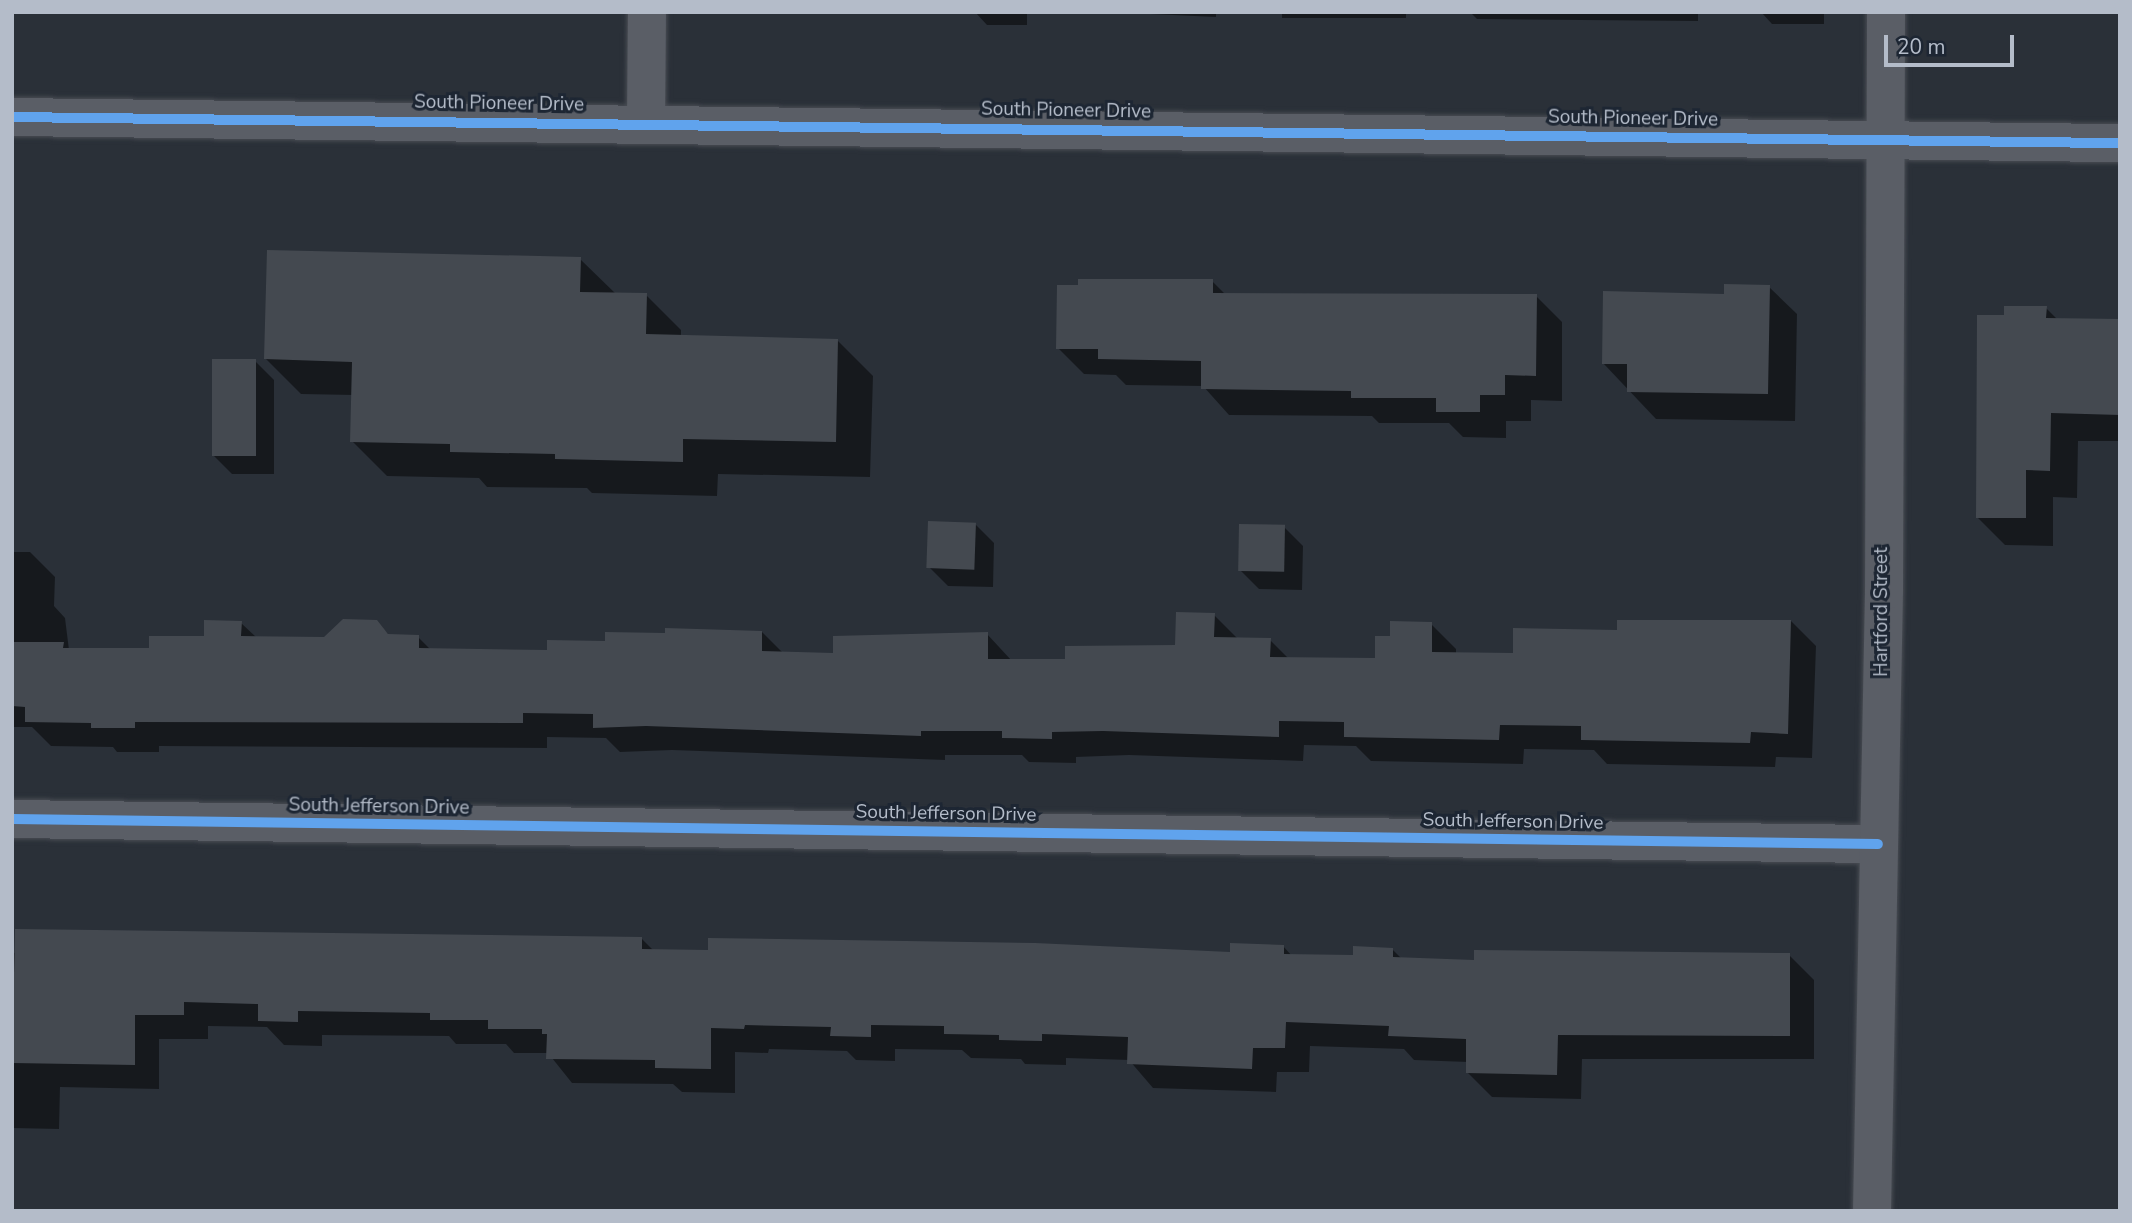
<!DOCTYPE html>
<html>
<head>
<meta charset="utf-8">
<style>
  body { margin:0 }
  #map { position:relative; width:2132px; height:1223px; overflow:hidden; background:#2a3038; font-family:"Nunito Sans",sans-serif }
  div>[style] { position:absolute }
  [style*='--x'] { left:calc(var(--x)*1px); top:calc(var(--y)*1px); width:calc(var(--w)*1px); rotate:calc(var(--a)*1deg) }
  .shadow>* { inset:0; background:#0007; transform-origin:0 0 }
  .building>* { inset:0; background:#444950; transform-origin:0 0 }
  .roads { filter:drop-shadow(0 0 2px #484c53) drop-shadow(0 0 2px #484c53) }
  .minor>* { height:38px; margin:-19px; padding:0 19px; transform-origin:19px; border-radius:19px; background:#5a5e66 }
  .tertiary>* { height:38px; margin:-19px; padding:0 19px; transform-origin:19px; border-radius:19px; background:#5a5e66 }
  .cycleway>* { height:10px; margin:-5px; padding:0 5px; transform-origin:5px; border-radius:5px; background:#60a3ed }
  span { translate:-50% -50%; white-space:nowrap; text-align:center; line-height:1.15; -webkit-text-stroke:6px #1d2633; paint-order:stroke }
  .street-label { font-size:19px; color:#b4bcc9 }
  .frame { position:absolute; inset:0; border:14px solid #b4bcc9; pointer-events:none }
  .scale { position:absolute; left:1884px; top:35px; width:130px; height:32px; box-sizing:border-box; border:4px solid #b4bcc9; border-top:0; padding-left:9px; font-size:21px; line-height:24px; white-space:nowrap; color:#b4bcc9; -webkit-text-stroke:5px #1d2633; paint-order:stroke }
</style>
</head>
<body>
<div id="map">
  <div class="shadow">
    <div style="clip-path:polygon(969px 12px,1045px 12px,1045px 13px,1027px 13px,1027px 25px,987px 25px,975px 12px)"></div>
    <div style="clip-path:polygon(1108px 12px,1216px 12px,1216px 17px)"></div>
    <div style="left:1282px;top:12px;width:124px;height:6px"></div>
    <div style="clip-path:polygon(1470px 12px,1698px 12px,1698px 21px,1477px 19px)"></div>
    <div style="clip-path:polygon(1761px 12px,1824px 12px,1824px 24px,1772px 24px)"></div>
    <div style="clip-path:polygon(580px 259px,616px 294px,646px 295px,681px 330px,681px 337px,837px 340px,873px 376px,870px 477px,718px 474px,717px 496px,592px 493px,587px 488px,487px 487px,479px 478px,387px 476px,352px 441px,353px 395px,301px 394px,266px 359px)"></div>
    <div style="clip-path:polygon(1212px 281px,1226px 295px,1536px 296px,1562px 322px,1562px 401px,1531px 400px,1531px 421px,1506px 421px,1506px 438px,1463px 437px,1449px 423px,1379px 423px,1372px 416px,1229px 415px,1203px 386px,1126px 385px,1116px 375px,1084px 374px,1058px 348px)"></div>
    <div style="clip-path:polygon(1769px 287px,1797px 314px,1795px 421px,1656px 419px,1603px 363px)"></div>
    <div style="clip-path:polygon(2046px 308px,2058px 320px,2119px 321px,2120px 312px,2120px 441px,2078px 441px,2077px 498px,2053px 497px,2053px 546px,2005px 545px,1977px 517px,2006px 317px)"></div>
    <div style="clip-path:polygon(255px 361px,274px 380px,274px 474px,232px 474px,213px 455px)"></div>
    <div style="clip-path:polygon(975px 524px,994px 543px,993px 587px,948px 586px,929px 567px)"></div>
    <div style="clip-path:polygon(1284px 527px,1303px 546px,1302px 590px,1259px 589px,1240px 570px)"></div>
    <div style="clip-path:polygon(12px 552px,30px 552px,55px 577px,54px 606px,65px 618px,69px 650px,151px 650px,205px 638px,241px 623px,257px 638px,325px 639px,376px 622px,390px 636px,418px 637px,431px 650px,548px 652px,607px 643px,762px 632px,783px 653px,835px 655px,987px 634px,1012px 661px,1067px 661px,1177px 646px,1214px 615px,1238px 639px,1270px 640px,1289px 659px,1377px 660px,1392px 638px,1431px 624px,1456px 649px,1456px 654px,1515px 655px,1618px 631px,1791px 621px,1816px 646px,1812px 758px,1776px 757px,1775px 767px,1607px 764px,1594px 750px,1524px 749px,1523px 764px,1371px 761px,1356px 746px,1304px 745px,1303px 761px,1129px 755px,1076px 757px,1076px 763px,1029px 762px,1022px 755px,945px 755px,945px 760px,672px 750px,620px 752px,606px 738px,547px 737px,547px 748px,159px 746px,159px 752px,117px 752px,113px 747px,51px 746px,32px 727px,12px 727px)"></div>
    <div style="clip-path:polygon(642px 939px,654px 951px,1231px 954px,1283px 946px,1292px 956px,1354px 957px,1392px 949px,1402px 959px,1476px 962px,1789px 955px,1814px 980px,1814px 1059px,1582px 1059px,1581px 1099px,1492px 1097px,1467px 1072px,1468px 1062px,1414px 1060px,1404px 1049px,1310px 1046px,1309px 1072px,1277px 1072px,1276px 1092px,1153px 1088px,1129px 1060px,1066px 1058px,1066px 1065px,1025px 1064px,1021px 1059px,971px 1058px,962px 1050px,895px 1049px,895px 1061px,856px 1060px,847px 1051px,769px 1049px,768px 1053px,735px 1052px,735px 1093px,682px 1092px,673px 1084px,572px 1083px,548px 1053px,514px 1053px,506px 1044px,456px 1044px,449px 1036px,322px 1035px,322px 1046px,284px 1045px,267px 1027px,208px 1026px,208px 1039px,159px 1039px,159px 1089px,60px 1087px,59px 1129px,12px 1128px,12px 953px)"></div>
  </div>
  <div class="building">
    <div style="clip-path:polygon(267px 250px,581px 257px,580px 292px,647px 293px,646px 334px,838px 339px,836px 442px,683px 439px,683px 462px,555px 459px,555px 454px,450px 452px,450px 444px,350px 442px,352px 362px,264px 359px)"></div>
    <div style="clip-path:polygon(1078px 279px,1213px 279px,1213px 293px,1537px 294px,1536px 376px,1505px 375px,1505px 395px,1480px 395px,1480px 412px,1436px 412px,1436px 398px,1351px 398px,1351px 391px,1201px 389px,1201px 361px,1098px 359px,1098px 349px,1056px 349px,1057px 285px,1078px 285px)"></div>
    <div style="clip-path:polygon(1724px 284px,1770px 285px,1768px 394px,1627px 392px,1627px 364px,1602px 364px,1603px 291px,1724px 294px)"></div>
    <div style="clip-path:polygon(2004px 306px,2047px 306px,2046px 318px,2120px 319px,2120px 415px,2051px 413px,2050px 471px,2026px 470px,2026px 518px,1976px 518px,1977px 315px,2004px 315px)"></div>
    <div style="left:212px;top:359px;width:44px;height:97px"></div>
    <div style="left:928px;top:521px;width:48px;height:47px;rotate:2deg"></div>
    <div style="left:1239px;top:524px;width:46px;height:47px;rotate:1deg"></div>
    <div style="clip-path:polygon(1176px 612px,1215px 613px,1214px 637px,1271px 638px,1270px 657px,1375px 658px,1375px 636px,1390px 636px,1390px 621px,1432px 622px,1432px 652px,1513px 653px,1513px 628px,1617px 630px,1617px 620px,1791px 620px,1788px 734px,1751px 732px,1750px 743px,1581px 740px,1581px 726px,1500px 725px,1499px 740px,1344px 737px,1344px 722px,1279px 721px,1279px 737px,1103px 731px,1052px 732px,1052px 739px,1002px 738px,1002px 731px,921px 731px,921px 736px,646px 726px,593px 728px,593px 714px,523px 713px,523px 723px,135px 722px,135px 728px,91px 728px,91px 723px,25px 722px,25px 707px,12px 706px,12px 642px,64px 642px,63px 648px,149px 648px,149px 636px,204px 636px,204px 620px,242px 621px,241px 636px,324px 637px,343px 619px,377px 620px,388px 634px,419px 635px,419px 648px,547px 650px,547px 640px,605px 641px,605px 632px,665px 633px,665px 628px,762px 631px,762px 651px,833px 653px,833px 636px,988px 632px,988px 659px,1065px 659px,1065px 646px,1175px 645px)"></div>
    <div style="clip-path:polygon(15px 929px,642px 937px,642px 949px,708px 950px,708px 938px,1035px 943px,1230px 952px,1230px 943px,1284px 945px,1284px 954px,1353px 955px,1353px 946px,1393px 948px,1393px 957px,1474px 960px,1474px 950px,1790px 953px,1790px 1036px,1558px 1035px,1557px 1075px,1466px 1073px,1466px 1039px,1388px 1036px,1389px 1026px,1286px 1022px,1285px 1048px,1253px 1048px,1252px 1069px,1127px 1064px,1128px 1037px,1042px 1034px,1042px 1041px,999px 1040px,999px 1035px,944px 1034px,944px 1026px,871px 1025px,871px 1037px,830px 1036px,831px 1027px,745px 1025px,744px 1029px,711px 1028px,711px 1069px,655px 1068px,655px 1060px,546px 1059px,547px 1034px,542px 1034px,542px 1029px,488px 1029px,488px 1020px,430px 1020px,430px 1013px,298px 1011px,298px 1022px,258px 1021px,258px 1004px,184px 1002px,184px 1015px,135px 1015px,135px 1065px,12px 1063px)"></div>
  </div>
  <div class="roads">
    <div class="minor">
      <div style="--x:646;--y:123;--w:111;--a:-89.5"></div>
      <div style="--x:12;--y:819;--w:1866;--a:0.77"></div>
      <div style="--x:1872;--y:1211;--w:620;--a:-88.89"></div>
      <div style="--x:1884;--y:591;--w:579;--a:-89.8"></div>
    </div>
    <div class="tertiary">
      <div style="--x:12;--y:117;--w:2108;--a:0.71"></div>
    </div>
  </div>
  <div class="cycleway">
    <div style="--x:12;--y:117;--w:2108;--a:0.71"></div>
    <div style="--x:12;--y:819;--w:1866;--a:0.77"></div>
  </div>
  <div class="street-label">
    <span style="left:499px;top:104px;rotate:1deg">South Pioneer Drive</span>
    <span style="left:1066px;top:111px;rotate:1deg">South Pioneer Drive</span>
    <span style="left:1633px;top:119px;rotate:1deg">South Pioneer Drive</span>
    <span style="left:1882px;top:612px;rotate:-90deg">Hartford Street</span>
    <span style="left:379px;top:807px;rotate:1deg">South Jefferson Drive</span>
    <span style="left:946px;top:814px;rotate:1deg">South Jefferson Drive</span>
    <span style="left:1513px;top:822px;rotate:1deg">South Jefferson Drive</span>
  </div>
  <div class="frame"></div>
  <div class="scale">20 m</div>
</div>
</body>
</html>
